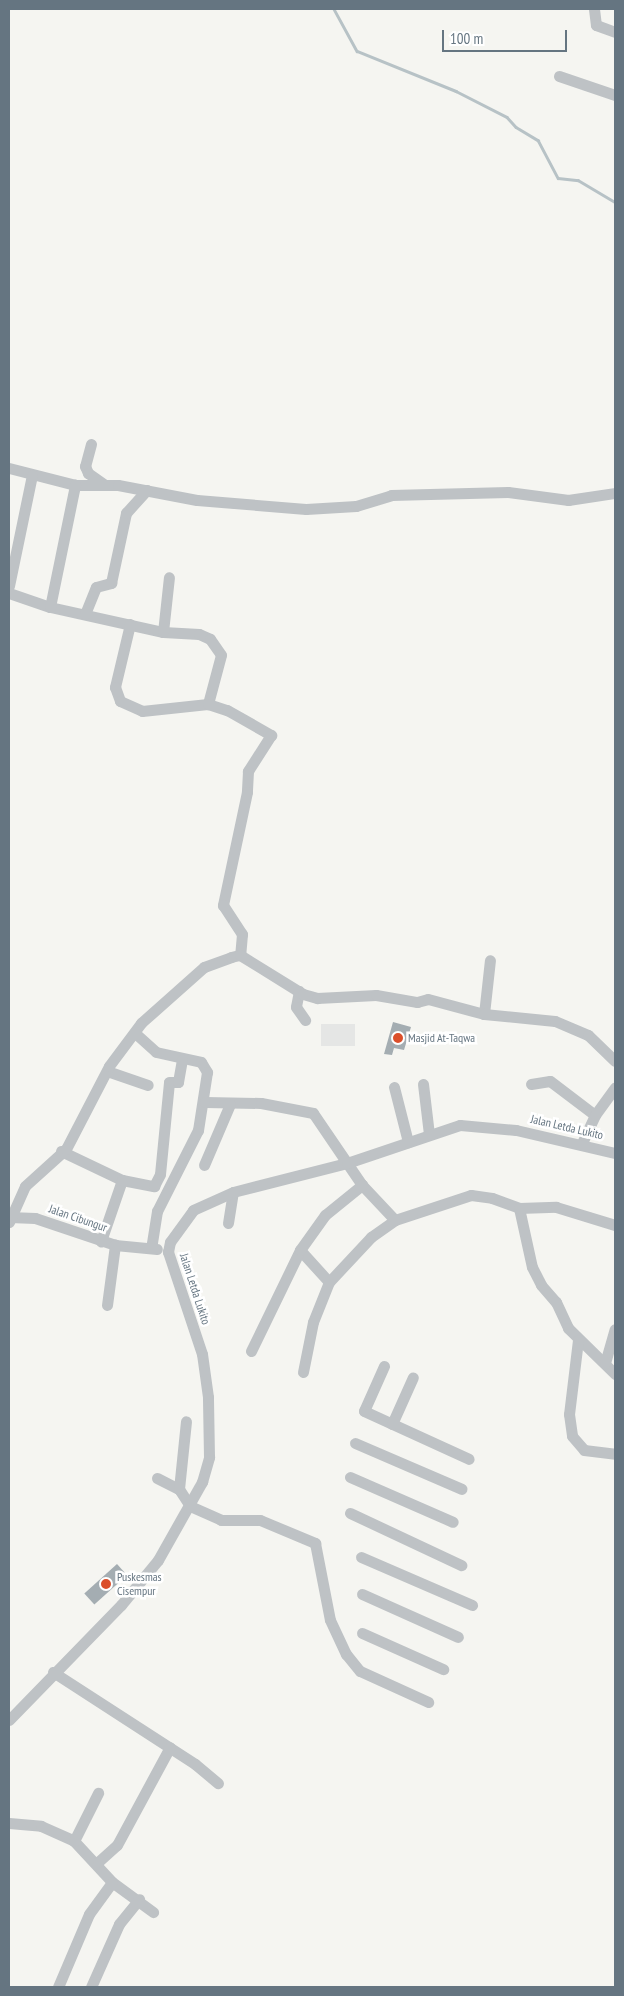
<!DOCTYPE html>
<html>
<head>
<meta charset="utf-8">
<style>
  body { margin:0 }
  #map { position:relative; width:624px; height:1996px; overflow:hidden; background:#f5f5f1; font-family:"PT Sans Narrow",sans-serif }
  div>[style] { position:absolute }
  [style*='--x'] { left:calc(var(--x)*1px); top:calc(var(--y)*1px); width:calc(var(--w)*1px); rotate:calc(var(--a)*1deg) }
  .built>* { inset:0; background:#e5e6e5; transform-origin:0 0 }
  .stream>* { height:2.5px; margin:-1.25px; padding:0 1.25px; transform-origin:1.25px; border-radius:1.25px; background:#b7c2c6 }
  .building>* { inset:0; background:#a4adb2; transform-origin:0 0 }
  .minor>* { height:11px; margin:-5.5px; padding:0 5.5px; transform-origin:5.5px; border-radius:5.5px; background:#bec2c5 }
  .dots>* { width:14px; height:14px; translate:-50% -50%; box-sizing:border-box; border:2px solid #fff; border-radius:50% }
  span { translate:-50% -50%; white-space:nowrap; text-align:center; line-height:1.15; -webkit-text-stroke:5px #fff; paint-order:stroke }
  .poi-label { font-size:12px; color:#657581 }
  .left { translate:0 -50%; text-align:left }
  .street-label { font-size:12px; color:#657581 }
  .frame { position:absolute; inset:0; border:10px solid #657581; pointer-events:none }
  .scale { position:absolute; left:442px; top:30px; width:125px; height:22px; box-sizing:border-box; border:2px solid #657581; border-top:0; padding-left:6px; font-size:15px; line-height:18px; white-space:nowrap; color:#657581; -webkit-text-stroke:4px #fff; paint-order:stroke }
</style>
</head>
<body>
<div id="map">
  <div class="built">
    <div style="left:321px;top:1024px;width:34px;height:22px"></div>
  </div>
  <div class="stream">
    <div style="--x:334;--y:9;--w:48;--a:61.3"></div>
    <div style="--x:357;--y:51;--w:107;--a:22"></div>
    <div style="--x:456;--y:91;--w:57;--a:27"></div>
    <div style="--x:507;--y:117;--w:13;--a:48"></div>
    <div style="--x:516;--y:127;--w:26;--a:31"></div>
    <div style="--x:538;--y:140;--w:43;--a:62.2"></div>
    <div style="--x:558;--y:178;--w:20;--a:6"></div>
    <div style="--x:578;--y:180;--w:43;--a:30.7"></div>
  </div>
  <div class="building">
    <div style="clip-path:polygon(393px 1022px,411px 1027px,404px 1050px,394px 1048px,392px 1055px,384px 1054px)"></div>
    <div style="left:117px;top:1564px;width:15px;height:44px;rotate:48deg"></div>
  </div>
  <div class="minor">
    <div style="--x:594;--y:9;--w:16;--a:83"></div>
    <div style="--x:596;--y:25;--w:20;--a:20"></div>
    <div style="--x:559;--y:76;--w:59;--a:18.7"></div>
    <div style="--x:91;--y:444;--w:23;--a:105"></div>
    <div style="--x:85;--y:466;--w:8;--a:67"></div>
    <div style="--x:88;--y:473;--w:19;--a:35"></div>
    <div style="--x:9;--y:468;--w:68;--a:14.4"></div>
    <div style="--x:75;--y:485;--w:43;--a:0"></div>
    <div style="--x:118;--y:485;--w:80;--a:10.8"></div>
    <div style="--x:197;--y:500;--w:109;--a:4.7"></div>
    <div style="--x:306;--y:509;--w:50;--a:-3.4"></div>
    <div style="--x:356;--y:506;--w:37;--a:-17"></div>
    <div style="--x:391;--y:495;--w:117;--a:-1.5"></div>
    <div style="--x:508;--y:492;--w:61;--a:7.6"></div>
    <div style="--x:568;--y:500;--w:48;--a:-8.5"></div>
    <div style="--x:9;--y:586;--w:113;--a:-78.3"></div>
    <div style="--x:9;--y:593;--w:43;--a:18.9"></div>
    <div style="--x:50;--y:607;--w:116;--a:12.5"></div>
    <div style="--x:163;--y:632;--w:36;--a:3"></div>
    <div style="--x:199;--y:634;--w:12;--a:24"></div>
    <div style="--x:210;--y:639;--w:19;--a:55"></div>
    <div style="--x:221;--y:655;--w:51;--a:104.9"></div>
    <div style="--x:50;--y:607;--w:125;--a:-78.4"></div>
    <div style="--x:85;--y:614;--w:29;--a:-68"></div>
    <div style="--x:96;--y:587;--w:16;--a:-15"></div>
    <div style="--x:111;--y:583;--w:72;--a:-77.9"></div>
    <div style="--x:126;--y:513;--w:31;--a:-48"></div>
    <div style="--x:130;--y:624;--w:65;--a:103.4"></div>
    <div style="--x:115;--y:687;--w:15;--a:70"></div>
    <div style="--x:120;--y:701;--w:24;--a:24"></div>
    <div style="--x:142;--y:711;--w:66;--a:-6.1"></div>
    <div style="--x:208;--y:704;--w:20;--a:18"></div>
    <div style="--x:227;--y:710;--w:51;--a:29.6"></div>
    <div style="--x:271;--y:735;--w:43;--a:122.6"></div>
    <div style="--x:248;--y:771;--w:21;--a:93"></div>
    <div style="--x:247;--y:792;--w:116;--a:102"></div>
    <div style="--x:223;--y:905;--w:35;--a:57"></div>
    <div style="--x:242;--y:934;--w:21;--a:95"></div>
    <div style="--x:163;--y:632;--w:55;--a:-83.8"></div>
    <div style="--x:299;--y:991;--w:16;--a:101"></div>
    <div style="--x:296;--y:1007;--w:16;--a:55"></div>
    <div style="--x:484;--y:1014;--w:54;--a:-83.7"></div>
    <div style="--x:135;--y:1033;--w:28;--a:42"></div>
    <div style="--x:156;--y:1052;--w:46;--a:12.5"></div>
    <div style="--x:201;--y:1062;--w:12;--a:59"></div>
    <div style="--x:207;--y:1072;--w:59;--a:98.8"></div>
    <div style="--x:198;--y:1130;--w:91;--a:116.8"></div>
    <div style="--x:157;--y:1211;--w:37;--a:99"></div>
    <div style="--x:107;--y:1071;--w:43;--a:18.9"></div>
    <div style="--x:423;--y:1084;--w:50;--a:83.2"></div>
    <div style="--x:531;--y:1084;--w:19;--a:-9"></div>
    <div style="--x:550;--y:1081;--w:56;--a:37.1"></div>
    <div style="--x:394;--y:1087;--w:57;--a:75.7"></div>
    <div style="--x:205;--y:1102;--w:56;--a:1"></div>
    <div style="--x:261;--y:1103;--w:53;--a:10.9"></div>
    <div style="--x:313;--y:1113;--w:87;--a:55.8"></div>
    <div style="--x:362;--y:1185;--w:48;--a:46.7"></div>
    <div style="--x:582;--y:1143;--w:31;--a:-65"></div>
    <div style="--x:595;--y:1115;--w:34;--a:-54"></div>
    <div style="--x:61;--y:1151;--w:68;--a:25.4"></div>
    <div style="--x:122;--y:1180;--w:65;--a:109"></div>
    <div style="--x:204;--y:1165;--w:66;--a:-66.9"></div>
    <div style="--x:122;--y:1180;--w:33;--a:11"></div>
    <div style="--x:154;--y:1186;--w:13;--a:-63"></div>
    <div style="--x:160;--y:1174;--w:92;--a:-84.4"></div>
    <div style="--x:169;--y:1082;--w:9;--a:0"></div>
    <div style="--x:178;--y:1082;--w:22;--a:-80"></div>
    <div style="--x:519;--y:1208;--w:60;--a:77.6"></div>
    <div style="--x:532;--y:1267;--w:20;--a:63"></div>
    <div style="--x:541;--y:1285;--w:23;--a:49"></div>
    <div style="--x:556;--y:1302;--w:29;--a:65"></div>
    <div style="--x:568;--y:1328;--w:66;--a:44.4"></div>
    <div style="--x:9;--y:1217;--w:26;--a:2"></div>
    <div style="--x:35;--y:1218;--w:84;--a:18.6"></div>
    <div style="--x:115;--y:1245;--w:42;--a:5.4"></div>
    <div style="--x:9;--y:1222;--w:39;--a:-66"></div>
    <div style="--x:25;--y:1186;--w:55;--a:-42.1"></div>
    <div style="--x:66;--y:1149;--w:93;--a:-62.6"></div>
    <div style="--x:109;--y:1066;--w:54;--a:-53.3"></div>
    <div style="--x:141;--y:1023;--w:84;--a:-41.6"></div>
    <div style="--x:204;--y:967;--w:29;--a:-20"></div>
    <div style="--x:231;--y:957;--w:9;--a:-13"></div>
    <div style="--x:240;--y:955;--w:74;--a:31.8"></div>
    <div style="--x:303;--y:994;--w:15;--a:16"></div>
    <div style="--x:317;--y:998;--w:59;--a:-2.9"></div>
    <div style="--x:376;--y:995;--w:42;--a:9.7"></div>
    <div style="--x:417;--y:1002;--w:11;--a:-15"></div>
    <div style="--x:428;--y:999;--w:58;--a:15"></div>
    <div style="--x:484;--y:1014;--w:71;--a:5.6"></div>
    <div style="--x:555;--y:1021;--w:36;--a:23"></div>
    <div style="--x:588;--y:1035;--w:37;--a:44"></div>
    <div style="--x:228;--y:1223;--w:31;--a:-81"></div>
    <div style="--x:300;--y:1250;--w:43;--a:47.8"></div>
    <div style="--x:107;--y:1305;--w:61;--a:-82.4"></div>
    <div style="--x:578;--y:1340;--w:75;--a:96.9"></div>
    <div style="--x:569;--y:1414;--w:22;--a:82"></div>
    <div style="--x:572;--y:1436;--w:18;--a:49"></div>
    <div style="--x:584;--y:1450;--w:31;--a:7"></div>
    <div style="--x:251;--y:1351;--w:112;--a:-64.1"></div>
    <div style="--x:300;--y:1250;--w:43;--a:-54.5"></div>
    <div style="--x:325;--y:1215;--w:48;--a:-39"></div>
    <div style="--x:605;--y:1363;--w:35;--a:-74"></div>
    <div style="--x:384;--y:1366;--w:49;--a:114"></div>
    <div style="--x:364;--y:1411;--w:115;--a:24.6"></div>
    <div style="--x:303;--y:1372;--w:51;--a:-78.7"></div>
    <div style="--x:313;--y:1322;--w:43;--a:-68.2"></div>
    <div style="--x:329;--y:1282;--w:62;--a:-47"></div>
    <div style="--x:371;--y:1237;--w:29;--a:-35"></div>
    <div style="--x:395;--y:1220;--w:80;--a:-18.2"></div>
    <div style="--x:471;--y:1195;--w:21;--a:8"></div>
    <div style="--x:492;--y:1198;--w:29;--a:20"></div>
    <div style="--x:519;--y:1208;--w:37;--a:-2"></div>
    <div style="--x:556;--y:1207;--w:62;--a:17"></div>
    <div style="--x:392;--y:1424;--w:51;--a:-65.9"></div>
    <div style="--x:355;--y:1443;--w:116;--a:23.3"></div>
    <div style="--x:350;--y:1477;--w:112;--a:23.6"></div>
    <div style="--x:157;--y:1478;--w:25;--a:27"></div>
    <div style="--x:179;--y:1489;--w:20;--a:57"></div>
    <div style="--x:190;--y:1506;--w:34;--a:24"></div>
    <div style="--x:221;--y:1520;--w:39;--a:0"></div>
    <div style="--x:260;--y:1520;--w:60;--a:22.7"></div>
    <div style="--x:315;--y:1543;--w:78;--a:79"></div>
    <div style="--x:330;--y:1620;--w:38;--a:65"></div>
    <div style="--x:346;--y:1654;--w:22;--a:51"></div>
    <div style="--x:360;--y:1671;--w:75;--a:24.5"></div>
    <div style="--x:179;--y:1489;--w:68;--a:-84.1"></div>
    <div style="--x:350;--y:1513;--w:123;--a:25.1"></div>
    <div style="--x:361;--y:1557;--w:121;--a:23.4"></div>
    <div style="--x:362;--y:1594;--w:105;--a:24.1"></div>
    <div style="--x:362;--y:1633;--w:89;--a:24"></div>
    <div style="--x:53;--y:1672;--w:169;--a:32.9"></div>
    <div style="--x:195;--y:1764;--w:30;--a:40"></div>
    <div style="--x:9;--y:1720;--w:161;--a:-45.8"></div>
    <div style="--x:121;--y:1605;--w:58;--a:-50.6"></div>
    <div style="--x:158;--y:1560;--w:90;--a:-60.6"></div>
    <div style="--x:202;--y:1482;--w:26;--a:-74"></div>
    <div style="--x:209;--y:1457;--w:60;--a:-91"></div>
    <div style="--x:208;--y:1397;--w:43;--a:-97.9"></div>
    <div style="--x:202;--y:1354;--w:108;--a:-108.4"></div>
    <div style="--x:168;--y:1252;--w:10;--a:-79"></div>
    <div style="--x:170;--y:1242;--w:39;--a:-54"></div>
    <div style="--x:193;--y:1210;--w:44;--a:-24.2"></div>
    <div style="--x:233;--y:1192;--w:118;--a:-14.3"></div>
    <div style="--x:347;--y:1163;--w:119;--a:-18.6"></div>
    <div style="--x:460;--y:1125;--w:56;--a:5.1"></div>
    <div style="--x:516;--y:1130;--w:102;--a:13.1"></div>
    <div style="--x:9;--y:1823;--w:32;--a:5"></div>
    <div style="--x:41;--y:1826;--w:36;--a:24"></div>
    <div style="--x:74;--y:1841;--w:56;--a:47.2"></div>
    <div style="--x:112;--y:1882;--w:51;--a:36.2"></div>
    <div style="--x:74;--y:1841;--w:54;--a:-63.4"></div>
    <div style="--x:98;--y:1862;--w:25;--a:-42"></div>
    <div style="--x:117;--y:1845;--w:111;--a:-61.6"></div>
    <div style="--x:58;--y:1987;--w:79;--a:-67"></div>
    <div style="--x:89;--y:1914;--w:39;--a:-54"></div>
    <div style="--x:91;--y:1987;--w:69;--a:-66"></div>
    <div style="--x:119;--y:1924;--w:32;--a:-51"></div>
  </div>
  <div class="dots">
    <div style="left:398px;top:1038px;background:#db4f2b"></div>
    <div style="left:106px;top:1584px;background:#db4f2b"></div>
  </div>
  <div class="poi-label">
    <span class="left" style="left:408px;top:1038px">Masjid At-Taqwa</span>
    <span class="left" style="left:117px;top:1584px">Puskesmas<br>Cisempur</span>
  </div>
  <div class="street-label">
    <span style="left:567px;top:1127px;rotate:13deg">Jalan Letda Lukito</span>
    <span style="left:78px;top:1218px;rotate:19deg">Jalan Cibungur</span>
    <span style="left:195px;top:1289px;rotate:72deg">Jalan Letda Lukito</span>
  </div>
  <div class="frame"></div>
  <div class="scale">100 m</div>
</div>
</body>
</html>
